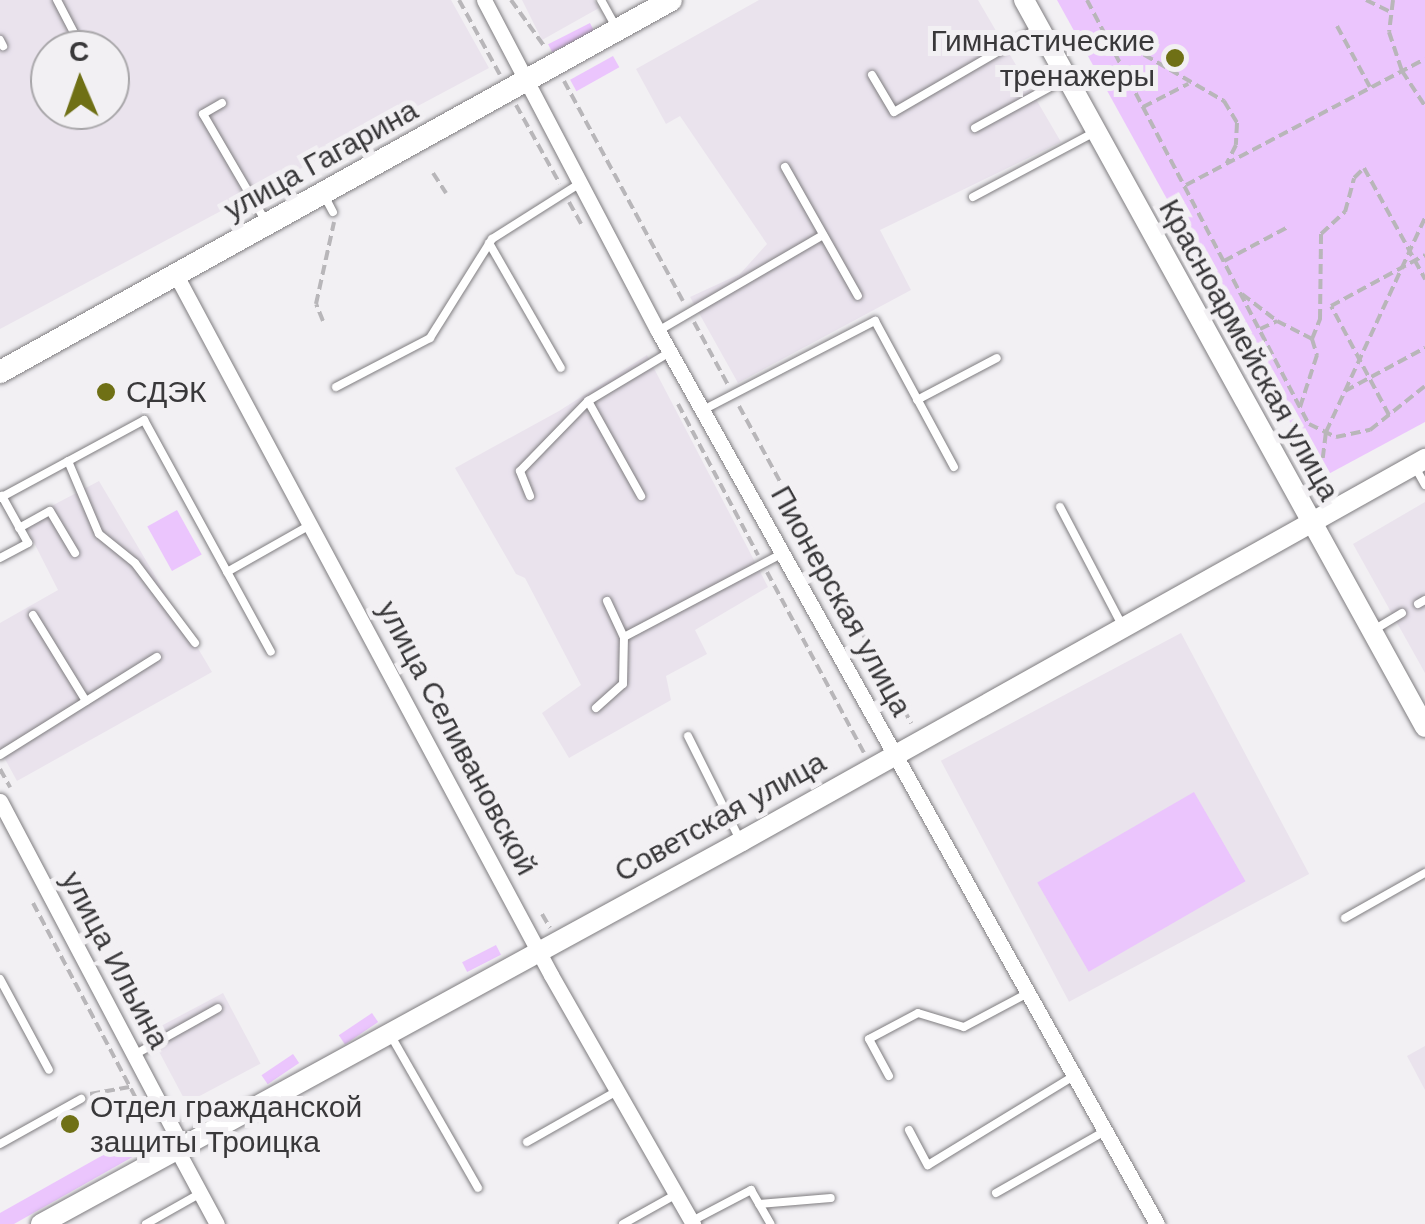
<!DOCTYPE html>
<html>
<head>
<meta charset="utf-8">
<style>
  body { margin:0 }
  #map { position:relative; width:1425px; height:1224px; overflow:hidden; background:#f2f0f3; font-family:Helvetica,sans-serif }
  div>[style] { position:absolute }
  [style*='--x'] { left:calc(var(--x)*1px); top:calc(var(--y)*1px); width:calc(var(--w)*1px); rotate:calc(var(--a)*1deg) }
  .built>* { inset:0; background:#eae3ed; transform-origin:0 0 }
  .green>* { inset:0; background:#ebc5fd; transform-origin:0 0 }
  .path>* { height:4px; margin-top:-2px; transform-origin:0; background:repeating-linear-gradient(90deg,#b8b6b9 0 10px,transparent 0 15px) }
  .roads { filter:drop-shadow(0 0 2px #7f7d80) drop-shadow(0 0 2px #7f7d80) }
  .service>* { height:8px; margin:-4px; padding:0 4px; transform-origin:4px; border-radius:4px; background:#fff }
  .minor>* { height:15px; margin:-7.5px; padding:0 7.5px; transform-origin:7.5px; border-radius:7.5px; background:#fff }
  .tertiary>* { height:20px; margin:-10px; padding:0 10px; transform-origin:10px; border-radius:10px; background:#fff }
  .secondary>* { height:22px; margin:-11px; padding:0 11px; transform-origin:11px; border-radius:11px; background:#fff }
  .dots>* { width:28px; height:28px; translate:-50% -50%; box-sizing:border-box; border:5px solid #f2f0f3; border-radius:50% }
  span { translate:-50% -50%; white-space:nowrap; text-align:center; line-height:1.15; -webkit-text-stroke:10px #f2f0f3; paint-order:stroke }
  .poi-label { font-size:30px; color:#39383a }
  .right { translate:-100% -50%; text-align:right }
  .left { translate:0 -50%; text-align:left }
  .street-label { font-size:30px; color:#39383a }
  .north { position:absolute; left:30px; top:30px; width:100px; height:100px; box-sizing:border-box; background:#f2f0f3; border:2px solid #a8a6a9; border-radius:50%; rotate:358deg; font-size:28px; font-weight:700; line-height:40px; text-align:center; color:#39383a }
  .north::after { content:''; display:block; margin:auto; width:35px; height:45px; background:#6f7015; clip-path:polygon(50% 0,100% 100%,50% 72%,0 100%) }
</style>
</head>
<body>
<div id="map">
  <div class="built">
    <div style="clip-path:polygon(evenodd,0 0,451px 0,489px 68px,0 329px,0 0,50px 50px,110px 50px,110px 110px,50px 110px,50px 50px)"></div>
    <div style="clip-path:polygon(522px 0,594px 0,599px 8px,542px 40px)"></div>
    <div style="clip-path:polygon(759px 0,978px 0,1061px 142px,880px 230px,911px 290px,738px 383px,690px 297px,740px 274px,767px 244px,680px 116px,666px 124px,636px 69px)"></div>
    <div style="clip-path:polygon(647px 355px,768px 587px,695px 630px,707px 654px,666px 676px,671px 700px,569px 758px,542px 713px,581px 685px,525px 578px,516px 574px,455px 468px,559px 411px)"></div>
    <div style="clip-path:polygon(99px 481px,212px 672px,17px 781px,0 750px,0 623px,58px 590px,23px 521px)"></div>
    <div style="clip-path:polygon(1425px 502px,1425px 673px,1353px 544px)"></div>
    <div style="left:1181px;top:633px;width:273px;height:272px;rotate:62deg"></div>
    <div style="left:223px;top:993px;width:80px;height:84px;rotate:62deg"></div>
    <div style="clip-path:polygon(1425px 1046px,1425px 1090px,1407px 1056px)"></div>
  </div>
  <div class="green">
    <div style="clip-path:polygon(1057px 0,1425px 0,1425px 422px,1321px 478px)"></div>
    <div style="left:590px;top:23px;width:9px;height:47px;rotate:63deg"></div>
    <div style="left:613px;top:56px;width:13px;height:49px;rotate:61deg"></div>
    <div style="left:177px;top:510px;width:51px;height:34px;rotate:61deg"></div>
    <div style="left:1194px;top:792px;width:103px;height:181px;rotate:60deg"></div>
    <div style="left:496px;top:945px;width:11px;height:38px;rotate:63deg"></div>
    <div style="left:372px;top:1013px;width:11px;height:40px;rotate:56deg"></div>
    <div style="left:293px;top:1054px;width:11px;height:38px;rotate:56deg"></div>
    <div style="clip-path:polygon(128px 1141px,136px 1155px,14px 1224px,0 1224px,0 1213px)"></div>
  </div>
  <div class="path">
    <div style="--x:459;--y:0;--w:85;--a:61.3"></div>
    <div style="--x:511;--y:0;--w:57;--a:54.3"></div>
    <div style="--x:1087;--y:0;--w:479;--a:62.4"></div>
    <div style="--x:1309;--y:424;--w:30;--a:26"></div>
    <div style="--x:1336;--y:437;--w:35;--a:-12"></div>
    <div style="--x:1370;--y:430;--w:70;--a:-38.7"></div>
    <div style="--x:1366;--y:0;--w:28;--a:26"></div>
    <div style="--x:1393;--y:0;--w:32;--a:97"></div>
    <div style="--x:1389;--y:32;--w:41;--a:71.6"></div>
    <div style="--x:1402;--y:71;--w:42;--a:56.7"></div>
    <div style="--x:1337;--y:26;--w:69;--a:61.6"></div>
    <div style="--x:1105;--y:32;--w:138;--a:30.1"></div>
    <div style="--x:1224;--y:101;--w:26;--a:59"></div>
    <div style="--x:1237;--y:123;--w:22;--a:93"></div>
    <div style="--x:1236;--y:145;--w:20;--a:117"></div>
    <div style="--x:564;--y:81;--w:250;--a:61.6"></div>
    <div style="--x:516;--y:105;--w:90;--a:60.9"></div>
    <div style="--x:1143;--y:107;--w:51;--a:-27.1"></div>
    <div style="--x:433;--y:173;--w:24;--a:57"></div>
    <div style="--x:1186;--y:185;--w:270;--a:-27.8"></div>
    <div style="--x:569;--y:202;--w:25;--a:61"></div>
    <div style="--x:1224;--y:261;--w:72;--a:-28"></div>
    <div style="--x:1242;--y:294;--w:44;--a:37.6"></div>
    <div style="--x:1277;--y:321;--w:39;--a:27"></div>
    <div style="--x:1312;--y:339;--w:17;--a:73"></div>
    <div style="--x:1317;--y:355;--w:55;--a:108.1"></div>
    <div style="--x:323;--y:321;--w:18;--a:-112"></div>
    <div style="--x:316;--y:304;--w:84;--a:-77.6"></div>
    <div style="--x:694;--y:322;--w:72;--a:61.6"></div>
    <div style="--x:1260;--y:329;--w:19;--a:-25"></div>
    <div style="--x:1312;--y:339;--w:22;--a:-68"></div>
    <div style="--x:1320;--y:319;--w:85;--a:-89.3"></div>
    <div style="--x:1321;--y:234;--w:33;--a:-43"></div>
    <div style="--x:1345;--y:212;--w:35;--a:-75"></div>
    <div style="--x:1354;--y:178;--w:14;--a:-45"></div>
    <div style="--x:1364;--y:168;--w:127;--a:61.2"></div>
    <div style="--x:1345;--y:391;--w:91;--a:-28.3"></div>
    <div style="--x:678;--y:404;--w:171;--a:62.1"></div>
    <div style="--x:739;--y:406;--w:361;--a:61.5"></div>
    <div style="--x:1389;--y:415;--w:123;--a:-118"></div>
    <div style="--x:1331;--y:306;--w:107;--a:-28.5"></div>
    <div style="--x:1319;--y:488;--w:56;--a:-82.9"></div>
    <div style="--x:1326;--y:432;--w:236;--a:-65.2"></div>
    <div style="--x:767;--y:572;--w:205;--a:61.8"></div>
    <div style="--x:0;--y:769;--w:21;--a:61"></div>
    <div style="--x:33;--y:903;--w:246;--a:62.2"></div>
    <div style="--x:542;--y:914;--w:16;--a:60"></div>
    <div style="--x:90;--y:1094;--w:40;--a:-10"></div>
    <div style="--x:128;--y:1138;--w:15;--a:62"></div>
  </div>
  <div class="roads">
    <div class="service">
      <div style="--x:57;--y:0;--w:56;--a:62.5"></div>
      <div style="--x:601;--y:0;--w:29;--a:61"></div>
      <div style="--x:0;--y:40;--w:7;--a:63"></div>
      <div style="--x:872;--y:75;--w:43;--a:59.3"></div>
      <div style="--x:894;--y:112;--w:168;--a:-30.1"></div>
      <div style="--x:222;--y:103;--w:22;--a:150"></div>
      <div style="--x:203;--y:114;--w:123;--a:59.7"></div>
      <div style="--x:975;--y:128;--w:100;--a:-28.6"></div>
      <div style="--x:785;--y:167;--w:148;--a:60.5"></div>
      <div style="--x:325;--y:197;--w:17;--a:62"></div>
      <div style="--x:973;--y:197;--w:136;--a:-28.1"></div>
      <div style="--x:489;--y:243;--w:144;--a:60.1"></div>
      <div style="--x:658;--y:331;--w:191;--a:-30.2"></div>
      <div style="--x:336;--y:387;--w:106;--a:-27.5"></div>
      <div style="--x:430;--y:338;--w:117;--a:-57.9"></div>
      <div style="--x:492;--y:239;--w:107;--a:-32.3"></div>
      <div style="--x:917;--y:400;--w:90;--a:-27.7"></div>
      <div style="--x:588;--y:401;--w:109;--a:60.8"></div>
      <div style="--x:703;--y:410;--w:194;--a:-27.4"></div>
      <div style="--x:875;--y:321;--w:166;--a:61.6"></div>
      <div style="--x:68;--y:461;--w:79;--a:67"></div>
      <div style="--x:99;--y:534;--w:46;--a:38.9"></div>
      <div style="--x:135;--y:563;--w:100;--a:53.1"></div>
      <div style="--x:1414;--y:465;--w:23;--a:61"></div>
      <div style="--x:530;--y:496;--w:27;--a:-112"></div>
      <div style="--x:520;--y:471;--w:98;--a:-45.8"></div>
      <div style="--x:588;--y:401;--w:96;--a:-30.9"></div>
      <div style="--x:0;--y:498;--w:164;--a:-28.4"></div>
      <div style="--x:144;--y:420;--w:264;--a:61.3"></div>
      <div style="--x:1060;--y:507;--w:136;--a:62.3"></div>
      <div style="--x:19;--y:528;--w:35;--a:-29"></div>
      <div style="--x:50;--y:511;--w:49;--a:59.2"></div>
      <div style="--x:0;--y:558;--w:32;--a:-28"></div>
      <div style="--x:28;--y:543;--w:54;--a:-119"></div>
      <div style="--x:227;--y:572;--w:95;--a:-29.5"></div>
      <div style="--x:607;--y:601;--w:40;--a:65"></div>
      <div style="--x:624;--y:637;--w:180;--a:-27.8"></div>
      <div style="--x:1418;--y:604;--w:8;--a:-30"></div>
      <div style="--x:33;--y:615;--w:101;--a:58.4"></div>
      <div style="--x:1372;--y:631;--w:35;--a:-31"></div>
      <div style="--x:596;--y:708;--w:36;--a:-42"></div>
      <div style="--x:623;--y:684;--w:47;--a:-88.8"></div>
      <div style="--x:688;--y:736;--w:114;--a:63.4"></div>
      <div style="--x:0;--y:755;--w:185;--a:-32"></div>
      <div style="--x:1345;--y:918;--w:92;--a:-29.4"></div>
      <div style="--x:0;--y:979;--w:103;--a:61.7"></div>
      <div style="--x:391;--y:1036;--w:175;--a:60.2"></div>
      <div style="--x:134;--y:1055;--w:96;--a:-29.2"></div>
      <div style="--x:889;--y:1076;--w:42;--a:-118.4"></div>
      <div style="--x:869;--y:1039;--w:55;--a:-28"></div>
      <div style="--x:918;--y:1013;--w:48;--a:16.9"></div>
      <div style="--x:964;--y:1027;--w:72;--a:-28"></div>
      <div style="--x:909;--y:1130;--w:40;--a:62"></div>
      <div style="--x:928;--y:1165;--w:171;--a:-31.4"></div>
      <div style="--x:527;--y:1142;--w:106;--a:-29.5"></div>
      <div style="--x:0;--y:1144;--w:93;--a:-29.1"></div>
      <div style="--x:996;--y:1193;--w:125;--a:-29.6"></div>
      <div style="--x:759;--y:1204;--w:72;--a:-4.8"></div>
      <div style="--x:692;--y:1221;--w:67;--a:-27.7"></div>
      <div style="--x:751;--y:1190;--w:39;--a:60"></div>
      <div style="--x:146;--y:1224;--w:63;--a:-29.4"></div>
      <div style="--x:623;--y:1224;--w:62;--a:-29.1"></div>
    </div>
    <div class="minor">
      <div style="--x:484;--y:0;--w:374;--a:62.3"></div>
      <div style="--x:658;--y:331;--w:1023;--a:60.8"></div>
      <div style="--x:176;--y:275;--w:794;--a:61.82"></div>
      <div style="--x:551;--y:975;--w:287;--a:60.3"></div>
      <div style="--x:0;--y:801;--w:389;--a:62.2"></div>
      <div style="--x:176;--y:1148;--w:86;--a:61.7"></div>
    </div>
    <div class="tertiary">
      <div style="--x:1024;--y:0;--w:830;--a:61.12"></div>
      <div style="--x:41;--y:1224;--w:799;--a:-28.65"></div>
      <div style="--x:742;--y:841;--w:783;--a:-29.22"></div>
    </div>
    <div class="secondary">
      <div style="--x:0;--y:372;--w:767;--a:-29"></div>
    </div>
  </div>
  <div class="dots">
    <div style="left:1175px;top:58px;background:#6f7015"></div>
    <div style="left:106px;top:392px;background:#6f7015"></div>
    <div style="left:70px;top:1124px;background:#6f7015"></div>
  </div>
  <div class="poi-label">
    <span class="right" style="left:1155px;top:58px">Гимнастические<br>тренажеры</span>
    <span class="left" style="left:126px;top:392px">СДЭК</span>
    <span class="left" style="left:90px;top:1124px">Отдел гражданской<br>защиты Троицка</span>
  </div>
  <div class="street-label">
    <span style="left:321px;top:160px;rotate:-29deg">улица Гагарина</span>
    <span style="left:1249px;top:350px;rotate:61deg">Красноармейская улица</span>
    <span style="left:841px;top:601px;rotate:61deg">Пионерская улица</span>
    <span style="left:457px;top:738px;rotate:62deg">улица Селивановской</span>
    <span style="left:720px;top:817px;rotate:-29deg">Советская улица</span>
    <span style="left:115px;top:960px;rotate:62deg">улица Ильина</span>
  </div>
  <div class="north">С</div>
</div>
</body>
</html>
